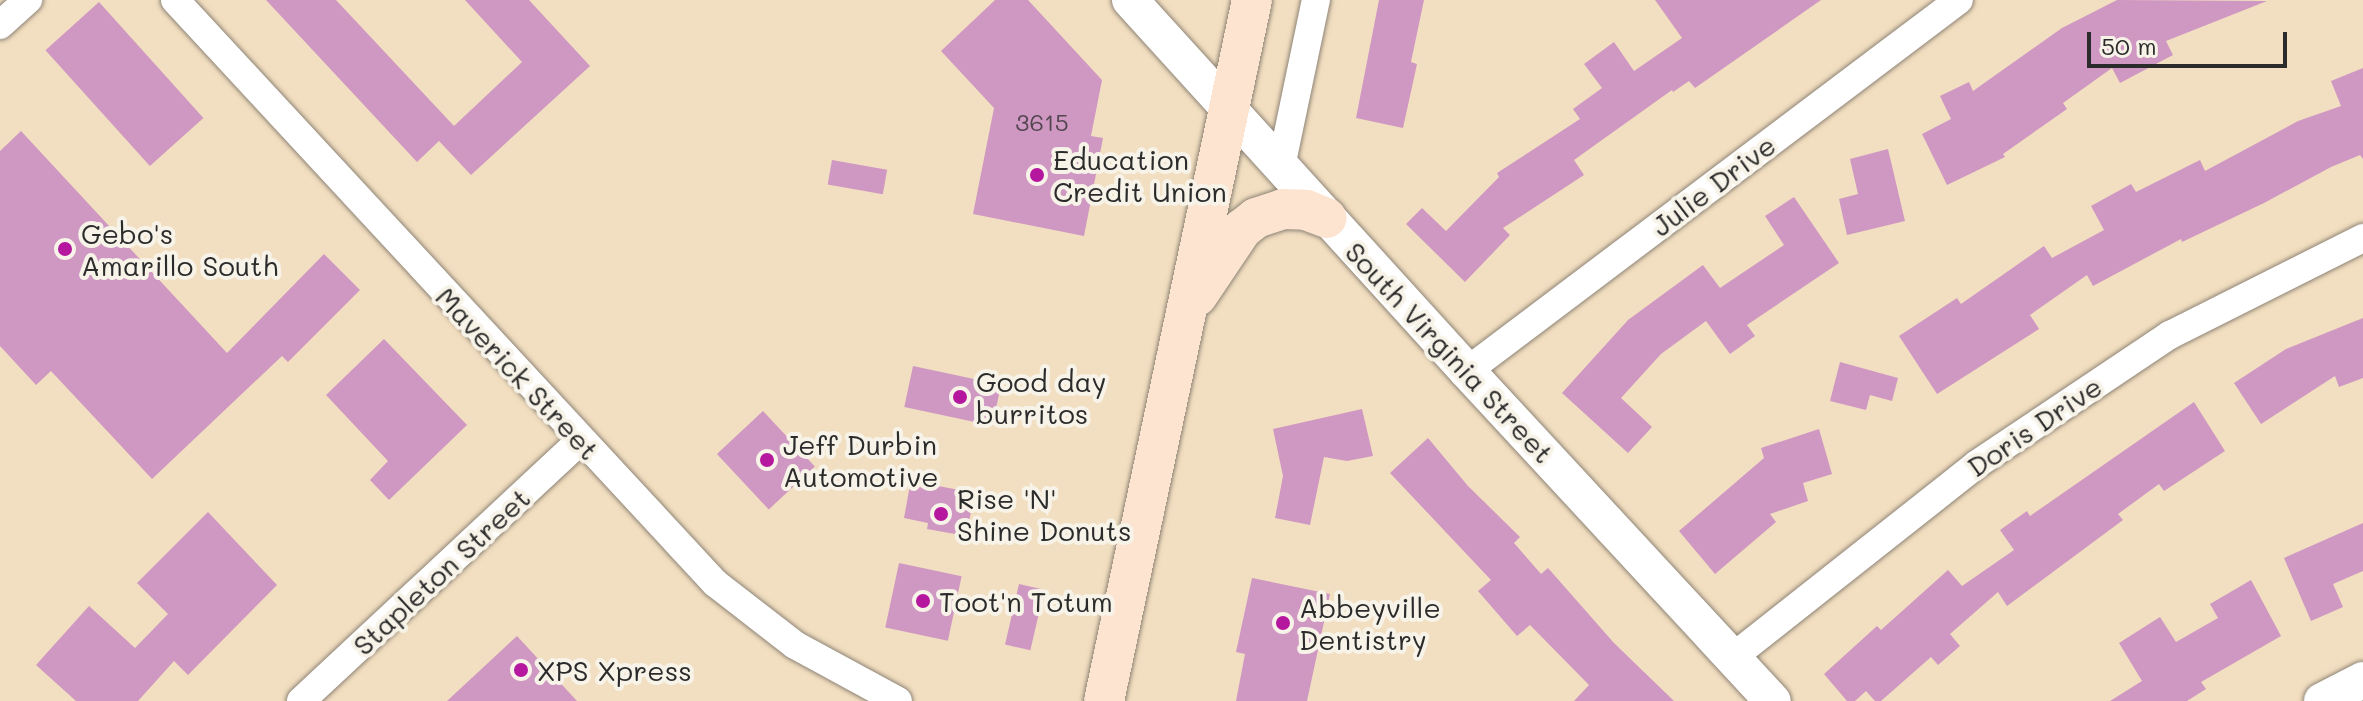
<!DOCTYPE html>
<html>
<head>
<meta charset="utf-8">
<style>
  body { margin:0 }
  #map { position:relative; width:2363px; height:701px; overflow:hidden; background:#f2dec0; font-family:Mali,sans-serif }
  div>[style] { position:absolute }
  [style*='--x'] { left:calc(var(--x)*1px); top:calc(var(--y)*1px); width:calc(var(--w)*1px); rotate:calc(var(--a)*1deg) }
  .building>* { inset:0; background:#cf98c2; transform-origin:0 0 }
  .roads { filter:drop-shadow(0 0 2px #8e8476) drop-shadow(0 0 2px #8e8476) }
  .minor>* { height:28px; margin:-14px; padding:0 14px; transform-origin:14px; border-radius:14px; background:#fff }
  .tertiary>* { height:36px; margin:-18px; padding:0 18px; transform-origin:18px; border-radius:18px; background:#fff }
  .secondary>* { height:40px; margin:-20px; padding:0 20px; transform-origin:20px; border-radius:20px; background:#fde4d1 }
  .dots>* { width:22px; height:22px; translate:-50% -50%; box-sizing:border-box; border:4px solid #f7f3e8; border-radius:50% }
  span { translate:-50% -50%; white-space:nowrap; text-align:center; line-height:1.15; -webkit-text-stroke:8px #f7f3e8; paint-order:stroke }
  .number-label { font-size:24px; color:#544651 }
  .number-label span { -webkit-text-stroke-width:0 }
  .poi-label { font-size:28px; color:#2b2b2b }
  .left { translate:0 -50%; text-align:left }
  .street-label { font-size:28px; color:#2b2b2b }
  .scale { position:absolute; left:2087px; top:32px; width:200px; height:36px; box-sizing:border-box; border:4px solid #2b2b2b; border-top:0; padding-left:10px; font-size:24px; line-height:28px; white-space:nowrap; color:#2b2b2b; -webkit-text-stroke:6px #f7f3e8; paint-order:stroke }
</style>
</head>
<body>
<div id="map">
  <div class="building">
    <div style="clip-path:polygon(266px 0,336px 0,454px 126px,522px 62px,465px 0,529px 0,590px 66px,471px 175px,439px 141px,417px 162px)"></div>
    <div style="clip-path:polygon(995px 0,1028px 0,1102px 80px,1091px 136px,1103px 138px,1084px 236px,973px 214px,994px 108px,941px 51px)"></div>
    <div style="clip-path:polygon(1379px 0,1424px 0,1411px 62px,1417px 64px,1403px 128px,1356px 118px)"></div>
    <div style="clip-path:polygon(1655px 0,1821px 0,1695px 88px,1689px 81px,1673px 92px,1672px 90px,1574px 160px,1584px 175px,1503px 228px,1510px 235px,1465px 282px,1406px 224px,1422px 208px,1446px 231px,1499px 177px,1497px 173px,1580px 119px,1573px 109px,1602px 88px,1584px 64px,1614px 42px,1634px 71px,1682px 38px)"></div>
    <div style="clip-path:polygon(2117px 0,2267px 1px,2166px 41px,2173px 55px,2120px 83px,2112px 68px,2063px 103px,2067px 109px,2003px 154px,2005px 157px,1947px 185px,1922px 134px,1951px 119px,1940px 96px,1969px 82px,1973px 91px,2062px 28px)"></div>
    <div style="left:99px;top:2px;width:156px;height:72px;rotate:48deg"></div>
    <div style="clip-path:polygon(2363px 68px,2363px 159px,2360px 155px,2331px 167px,2264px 203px,2182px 242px,2181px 239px,2093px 286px,2087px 275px,2030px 315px,2039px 329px,1937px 394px,1899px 336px,1957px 298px,1961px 304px,2044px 246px,2052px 258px,2104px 230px,2091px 206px,2131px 184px,2136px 192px,2200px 160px,2205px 171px,2298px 121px,2341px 106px,2331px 81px)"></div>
    <div style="clip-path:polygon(21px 131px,227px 353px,324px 254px,360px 290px,288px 362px,282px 356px,152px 479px,51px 371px,36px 385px,0 346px,0 151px)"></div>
    <div style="clip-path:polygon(1888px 149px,1905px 221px,1847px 235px,1839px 199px,1858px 194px,1850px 159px)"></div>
    <div style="left:832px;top:160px;width:56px;height:25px;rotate:10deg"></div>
    <div style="clip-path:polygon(1794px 197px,1839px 263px,1747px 325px,1755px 336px,1730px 354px,1706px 321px,1661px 354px,1621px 398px,1652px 427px,1628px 453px,1562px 393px,1628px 320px,1703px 265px,1720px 288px,1784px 245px,1765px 216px)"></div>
    <div style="clip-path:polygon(2363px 318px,2363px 378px,2339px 387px,2335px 376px,2261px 424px,2234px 383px,2286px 349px)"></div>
    <div style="clip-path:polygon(384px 339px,467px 425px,389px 500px,370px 480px,388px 461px,326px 395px)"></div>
    <div style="clip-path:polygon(1840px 362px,1898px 378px,1892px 401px,1870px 395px,1866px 410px,1830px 401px)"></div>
    <div style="left:913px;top:366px;width:90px;height:42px;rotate:12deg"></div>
    <div style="clip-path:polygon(2194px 402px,2225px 451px,2164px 491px,2159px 484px,2118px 514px,2123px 520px,2007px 606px,1998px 592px,1950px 634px,1960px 646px,1938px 665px,1931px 657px,1881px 701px,1875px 701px,1866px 691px,1855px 701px,1847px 701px,1824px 674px,1877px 626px,1881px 630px,1948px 570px,1962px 586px,2014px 550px,2000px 530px,2027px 511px,2030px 516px)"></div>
    <div style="clip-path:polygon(1362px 409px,1373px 456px,1347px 461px,1324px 457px,1310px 525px,1275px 518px,1283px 476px,1273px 429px)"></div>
    <div style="left:763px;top:411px;width:76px;height:63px;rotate:47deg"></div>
    <div style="clip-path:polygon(1819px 429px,1832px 474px,1803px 483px,1808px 501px,1770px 514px,1776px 522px,1715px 574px,1679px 531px,1764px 458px,1761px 448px)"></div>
    <div style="clip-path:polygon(1428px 438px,1468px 486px,1520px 537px,1514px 543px,1541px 574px,1548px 568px,1614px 643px,1674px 701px,1574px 701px,1589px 685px,1530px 625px,1517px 636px,1478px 591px,1491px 580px,1390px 473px)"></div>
    <div style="clip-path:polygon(910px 485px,932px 490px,933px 485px,975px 493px,966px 536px,927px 529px,928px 523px,904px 518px)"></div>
    <div style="clip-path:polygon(208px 512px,277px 585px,188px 675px,174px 661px,138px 701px,76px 701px,36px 665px,89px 606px,135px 648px,168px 614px,137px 583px)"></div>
    <div style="clip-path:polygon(2363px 523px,2363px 571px,2333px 584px,2343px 607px,2311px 621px,2284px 558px)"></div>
    <div style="left:899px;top:563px;width:64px;height:66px;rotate:12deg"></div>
    <div style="clip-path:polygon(1252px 578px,1330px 594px,1307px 701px,1236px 701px,1245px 654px,1236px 652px)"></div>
    <div style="clip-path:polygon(2251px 580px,2281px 636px,2201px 682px,2206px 689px,2187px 701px,2110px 701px,2142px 681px,2119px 643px,2160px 617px,2176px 642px,2218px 618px,2210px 604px)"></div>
    <div style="left:1019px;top:584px;width:26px;height:62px;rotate:13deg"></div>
    <div style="clip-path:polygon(517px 636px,577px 701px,447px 701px)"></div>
  </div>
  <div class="roads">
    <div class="minor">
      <div style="--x:175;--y:0;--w:795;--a:47.19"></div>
      <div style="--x:715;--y:583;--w:101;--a:37.8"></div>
      <div style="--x:795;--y:645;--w:117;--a:28.5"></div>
      <div style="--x:0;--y:25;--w:38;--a:-42"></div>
      <div style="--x:1281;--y:167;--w:171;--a:-78.2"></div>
      <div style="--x:1467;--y:371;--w:616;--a:-37.02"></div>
      <div style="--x:1733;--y:657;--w:311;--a:-38.3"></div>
      <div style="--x:1977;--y:464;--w:232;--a:-33.8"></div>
      <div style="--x:2170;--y:335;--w:216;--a:-26.7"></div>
      <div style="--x:301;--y:701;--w:381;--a:-43"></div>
    </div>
    <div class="tertiary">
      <div style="--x:1130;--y:0;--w:501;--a:47.75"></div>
      <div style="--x:1467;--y:371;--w:450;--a:47.2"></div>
      <div style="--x:2322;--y:701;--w:46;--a:-27.1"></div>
    </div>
    <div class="secondary">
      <div style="--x:1197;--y:296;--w:81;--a:-56.1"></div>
      <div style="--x:1242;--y:229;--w:18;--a:-38"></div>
      <div style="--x:1256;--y:218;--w:28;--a:-18"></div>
      <div style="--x:1283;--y:209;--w:23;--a:2"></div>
      <div style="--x:1306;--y:210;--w:22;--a:21"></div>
      <div style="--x:1104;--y:701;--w:716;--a:-78.08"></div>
    </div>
  </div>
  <div class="dots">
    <div style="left:1037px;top:175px;background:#b5179e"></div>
    <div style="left:65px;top:249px;background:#b5179e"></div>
    <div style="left:960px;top:397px;background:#b5179e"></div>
    <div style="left:767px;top:460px;background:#b5179e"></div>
    <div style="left:941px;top:514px;background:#b5179e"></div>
    <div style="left:923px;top:601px;background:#b5179e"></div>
    <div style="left:1283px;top:623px;background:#b5179e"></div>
    <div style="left:521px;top:670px;background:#b5179e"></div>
  </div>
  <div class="number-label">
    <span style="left:1042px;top:122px">3615</span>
  </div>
  <div class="poi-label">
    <span class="left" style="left:1053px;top:175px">Education<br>Credit Union</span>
    <span class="left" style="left:81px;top:249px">Gebo's<br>Amarillo South</span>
    <span class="left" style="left:976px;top:397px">Good day<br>burritos</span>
    <span class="left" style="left:783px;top:460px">Jeff Durbin<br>Automotive</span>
    <span class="left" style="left:957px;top:514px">Rise 'N'<br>Shine Donuts</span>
    <span class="left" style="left:939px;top:601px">Toot'n Totum</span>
    <span class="left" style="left:1299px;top:623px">Abbeyville<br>Dentistry</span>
    <span class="left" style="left:537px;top:670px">XPS Xpress</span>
  </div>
  <div class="street-label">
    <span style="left:1713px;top:185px;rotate:-37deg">Julie Drive</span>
    <span style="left:1450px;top:352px;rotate:47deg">South Virginia Street</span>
    <span style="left:518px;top:373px;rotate:47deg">Maverick Street</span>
    <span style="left:2034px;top:426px;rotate:-34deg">Doris Drive</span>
    <span style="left:441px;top:571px;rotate:-43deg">Stapleton Street</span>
  </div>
  <div class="scale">50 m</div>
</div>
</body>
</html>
